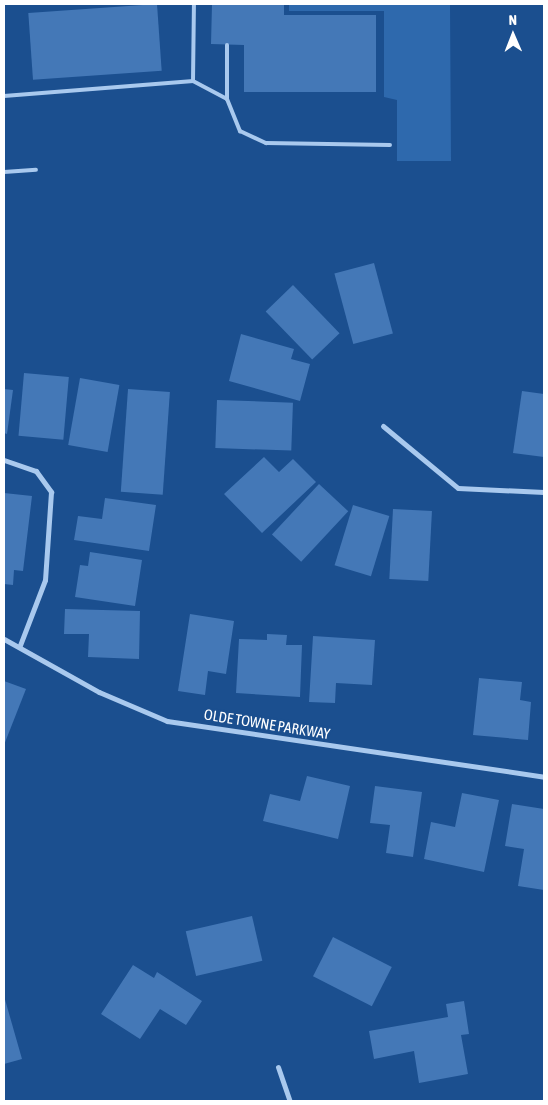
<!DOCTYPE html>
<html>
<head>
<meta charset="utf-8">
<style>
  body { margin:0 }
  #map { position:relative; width:548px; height:1105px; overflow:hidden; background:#1b4f8f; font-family:"Asap Condensed",sans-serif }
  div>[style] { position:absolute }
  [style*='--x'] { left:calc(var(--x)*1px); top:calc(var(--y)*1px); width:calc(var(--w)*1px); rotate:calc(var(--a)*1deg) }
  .green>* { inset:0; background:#2e69ad }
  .building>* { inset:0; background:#4478b7; transform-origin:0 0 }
  .lane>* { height:4px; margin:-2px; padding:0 2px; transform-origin:2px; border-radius:2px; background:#a9c9ee }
  .street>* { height:5px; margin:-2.5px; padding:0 2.5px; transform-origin:2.5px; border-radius:2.5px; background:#a9c9ee }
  span { translate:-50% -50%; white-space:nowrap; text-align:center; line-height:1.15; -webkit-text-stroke:4.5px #1b4f8f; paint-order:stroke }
  .street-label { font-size:15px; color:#fff }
  .frame { position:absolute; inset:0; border:5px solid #fff; pointer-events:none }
  .north { position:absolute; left:488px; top:10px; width:50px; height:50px; -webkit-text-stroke:4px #1b4f8f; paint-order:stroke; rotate:359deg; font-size:14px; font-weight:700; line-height:20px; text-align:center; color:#fff }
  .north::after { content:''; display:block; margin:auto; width:18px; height:22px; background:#fff; clip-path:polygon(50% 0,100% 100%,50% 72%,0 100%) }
</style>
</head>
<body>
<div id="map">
  <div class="green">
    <div style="clip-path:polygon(289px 4px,450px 4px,451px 161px,397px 161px,397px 100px,384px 97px,384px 11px,289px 11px)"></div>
  </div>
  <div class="building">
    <div style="left:157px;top:4px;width:67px;height:129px;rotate:86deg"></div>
    <div style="clip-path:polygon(212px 4px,284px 4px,284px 15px,376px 15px,376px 92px,244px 92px,244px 45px,211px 44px)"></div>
    <div style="left:374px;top:263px;width:73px;height:41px;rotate:75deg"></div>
    <div style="left:293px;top:285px;width:67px;height:38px;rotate:46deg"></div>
    <div style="clip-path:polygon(241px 334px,294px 349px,291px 359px,310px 364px,300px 401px,229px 381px)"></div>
    <div style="left:24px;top:373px;width:45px;height:63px;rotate:5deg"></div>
    <div style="left:80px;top:378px;width:40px;height:68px;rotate:10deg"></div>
    <div style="clip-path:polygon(4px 389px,13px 390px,7px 434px,4px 433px)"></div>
    <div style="left:128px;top:389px;width:42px;height:103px;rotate:4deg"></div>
    <div style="clip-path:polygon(522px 391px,544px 394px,544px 457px,513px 453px)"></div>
    <div style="left:217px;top:400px;width:76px;height:48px;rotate:2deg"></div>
    <div style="clip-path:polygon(264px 457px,279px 472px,293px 459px,316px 482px,262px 533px,224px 494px)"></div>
    <div style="left:319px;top:484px;width:40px;height:69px;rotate:43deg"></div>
    <div style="clip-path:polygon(4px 493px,32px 496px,23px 571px,14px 570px,13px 585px,4px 584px)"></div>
    <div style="clip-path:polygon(105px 498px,156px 505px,149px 551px,74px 540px,78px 516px,102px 519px)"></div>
    <div style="left:353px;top:505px;width:38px;height:63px;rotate:17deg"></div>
    <div style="left:393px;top:509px;width:39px;height:70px;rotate:3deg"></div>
    <div style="clip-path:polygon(90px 552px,142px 560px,135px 606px,75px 597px,80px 565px,88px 566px)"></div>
    <div style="clip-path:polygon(65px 609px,140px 611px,139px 659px,88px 657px,89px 634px,64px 634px)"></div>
    <div style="clip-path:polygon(190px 614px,234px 621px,226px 674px,208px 671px,205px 695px,178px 691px)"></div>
    <div style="clip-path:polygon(267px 634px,287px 635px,286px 645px,302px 645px,300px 697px,236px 693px,239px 639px,267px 640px)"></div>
    <div style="clip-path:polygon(313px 636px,375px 640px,372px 685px,336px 683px,335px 703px,309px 702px)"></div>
    <div style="clip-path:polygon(479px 678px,522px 682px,520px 700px,531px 702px,528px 740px,473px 735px)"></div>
    <div style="clip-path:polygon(4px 681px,26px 689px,4px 745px)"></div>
    <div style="clip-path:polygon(307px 776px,350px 786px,338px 839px,263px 821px,270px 794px,300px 801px)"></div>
    <div style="clip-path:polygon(375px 786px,422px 792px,413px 857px,386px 853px,390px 825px,370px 823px)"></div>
    <div style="clip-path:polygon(462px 793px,499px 800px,484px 872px,424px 859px,431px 822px,455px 827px)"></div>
    <div style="clip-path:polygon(512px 804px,544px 809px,544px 890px,518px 886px,524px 849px,505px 846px)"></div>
    <div style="left:252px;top:916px;width:46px;height:68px;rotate:77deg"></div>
    <div style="left:333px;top:937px;width:66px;height:44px;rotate:27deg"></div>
    <div style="clip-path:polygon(133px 965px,154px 978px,157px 972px,202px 1001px,186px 1025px,160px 1009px,140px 1039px,101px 1014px)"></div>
    <div style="clip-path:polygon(4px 996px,22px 1059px,4px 1064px)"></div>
    <div style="clip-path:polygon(464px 1001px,469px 1034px,461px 1035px,468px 1074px,419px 1083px,414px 1051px,374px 1059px,369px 1031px,448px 1017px,446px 1004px)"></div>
  </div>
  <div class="lane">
    <div style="--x:193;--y:81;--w:38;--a:28"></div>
    <div style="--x:227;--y:99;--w:35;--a:68"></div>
    <div style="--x:240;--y:131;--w:29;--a:25"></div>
    <div style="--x:266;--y:143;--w:124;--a:0.9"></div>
    <div style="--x:4;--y:96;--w:190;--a:-4.5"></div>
    <div style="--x:193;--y:81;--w:77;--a:-89.3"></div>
    <div style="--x:227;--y:99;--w:54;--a:-90"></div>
    <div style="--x:4;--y:172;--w:32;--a:-4"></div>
  </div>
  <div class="street">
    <div style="--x:383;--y:426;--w:97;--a:39.6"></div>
    <div style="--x:458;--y:488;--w:86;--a:2.7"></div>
    <div style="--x:4;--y:460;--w:34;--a:19"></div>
    <div style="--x:36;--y:471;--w:26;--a:54"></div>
    <div style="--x:51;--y:492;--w:88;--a:93.9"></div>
    <div style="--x:45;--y:580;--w:70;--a:111"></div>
    <div style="--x:4;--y:639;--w:109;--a:29.2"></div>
    <div style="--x:99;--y:692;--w:74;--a:23.1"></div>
    <div style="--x:167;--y:721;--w:381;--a:8.4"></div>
    <div style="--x:278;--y:1067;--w:36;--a:71"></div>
  </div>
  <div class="street-label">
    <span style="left:267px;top:724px;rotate:9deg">OLDE TOWNE PARKWAY</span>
  </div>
  <div class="frame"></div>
  <div class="north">N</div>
</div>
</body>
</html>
